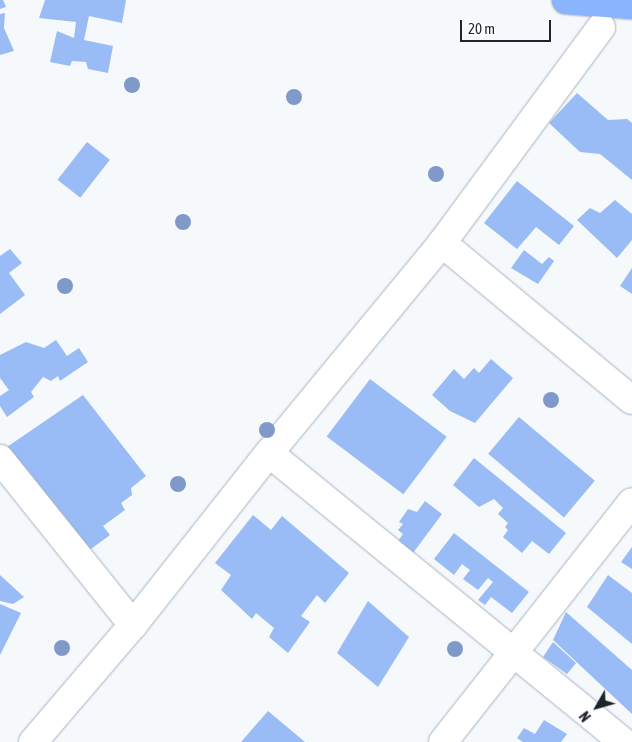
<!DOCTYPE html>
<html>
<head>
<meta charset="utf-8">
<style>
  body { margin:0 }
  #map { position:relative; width:632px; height:742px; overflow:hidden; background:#f6f9fc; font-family:"Asap Condensed",sans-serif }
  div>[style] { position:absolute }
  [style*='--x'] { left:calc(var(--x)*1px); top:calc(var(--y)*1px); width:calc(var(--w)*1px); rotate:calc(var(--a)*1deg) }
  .building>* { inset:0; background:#99bbf6; transform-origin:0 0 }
  .roads { filter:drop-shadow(0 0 1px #a7b2c3) drop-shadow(0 0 1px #a7b2c3) }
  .minor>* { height:28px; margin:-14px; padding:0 14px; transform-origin:14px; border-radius:14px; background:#fff }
  .tertiary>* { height:28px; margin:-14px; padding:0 14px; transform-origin:14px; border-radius:14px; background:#fff }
  .trunk>* { height:28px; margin:-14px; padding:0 14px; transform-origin:14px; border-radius:14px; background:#8ab4fe }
  .trees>* { width:16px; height:16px; margin:-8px; border-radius:50%; background:#7f9ac9 }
  span { translate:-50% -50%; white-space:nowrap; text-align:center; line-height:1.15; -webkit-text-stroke:4.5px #fff; paint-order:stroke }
  .north { position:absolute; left:572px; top:682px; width:50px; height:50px; -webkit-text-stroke:4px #fff; paint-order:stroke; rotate:232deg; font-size:14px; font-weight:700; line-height:20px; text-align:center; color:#1f232a }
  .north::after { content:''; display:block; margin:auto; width:18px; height:22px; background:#1f232a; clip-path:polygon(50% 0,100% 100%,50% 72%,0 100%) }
  .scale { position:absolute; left:460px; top:20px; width:91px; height:22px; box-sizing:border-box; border:2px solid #1f232a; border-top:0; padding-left:6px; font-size:15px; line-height:18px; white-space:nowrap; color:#1f232a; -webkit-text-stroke:4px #fff; paint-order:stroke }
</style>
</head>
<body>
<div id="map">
  <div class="building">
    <div style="clip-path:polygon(0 0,3px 0,6px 7px,0 9px)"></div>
    <div style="clip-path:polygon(45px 0,126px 0,122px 23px,89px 16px,84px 40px,113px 46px,108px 73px,88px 69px,86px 62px,72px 61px,70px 66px,50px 62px,57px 31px,74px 38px,76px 22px,39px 18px)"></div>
    <div style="clip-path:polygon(5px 13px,4px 28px,14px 51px,0 55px,0 14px)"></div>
    <div style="clip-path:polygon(577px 93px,608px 120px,627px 119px,632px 123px,632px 180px,600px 154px,580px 152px,549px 123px)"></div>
    <div style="left:87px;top:142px;width:29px;height:48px;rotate:38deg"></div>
    <div style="clip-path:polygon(517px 181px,574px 226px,559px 245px,536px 227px,517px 249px,484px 223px)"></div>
    <div style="clip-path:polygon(615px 200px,632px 214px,632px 240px,617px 258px,577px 220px,590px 208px,600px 213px)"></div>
    <div style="clip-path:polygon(10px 249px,22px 263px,9px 273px,25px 295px,0 314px,0 256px)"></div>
    <div style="clip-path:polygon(524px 250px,542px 264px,549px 257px,554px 261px,538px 284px,511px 268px)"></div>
    <div style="clip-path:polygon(632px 268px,632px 294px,620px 286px)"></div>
    <div style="clip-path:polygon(56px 340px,67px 356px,79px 348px,88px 362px,60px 381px,58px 376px,51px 381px,43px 377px,31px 392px,34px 397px,7px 417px,0 406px,0 396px,9px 390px,0 378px,0 355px,26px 342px,44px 348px)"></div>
    <div style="clip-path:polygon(491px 359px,513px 378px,475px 423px,450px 411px,432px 395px,454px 369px,464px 379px,474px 368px,479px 373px)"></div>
    <div style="left:370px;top:379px;width:96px;height:72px;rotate:37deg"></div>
    <div style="clip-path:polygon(83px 395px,146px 476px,131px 488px,132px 495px,121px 503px,125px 510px,103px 526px,110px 535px,80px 557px,4px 449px)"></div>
    <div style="left:519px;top:417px;width:99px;height:48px;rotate:40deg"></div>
    <div style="clip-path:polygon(474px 458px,566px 533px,549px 554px,532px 541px,522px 553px,503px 537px,508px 530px,505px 527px,508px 523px,498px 514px,503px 508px,494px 499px,479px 507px,453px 485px)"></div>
    <div style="clip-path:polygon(425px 501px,442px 514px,413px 553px,398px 541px,403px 534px,398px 530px,403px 524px,399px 522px,408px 509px,417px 512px)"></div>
    <div style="clip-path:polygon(253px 515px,271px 530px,282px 516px,349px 573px,325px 603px,317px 595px,301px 616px,310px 622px,288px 653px,269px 637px,274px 628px,256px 613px,252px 619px,221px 590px,231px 575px,215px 563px)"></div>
    <div style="clip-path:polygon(454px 533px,529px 592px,512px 613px,491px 597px,485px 605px,478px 600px,493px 582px,488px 578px,478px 590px,463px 579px,470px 570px,462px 564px,454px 575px,434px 559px)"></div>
    <div style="clip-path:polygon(632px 547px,632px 569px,621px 562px)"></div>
    <div style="clip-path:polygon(0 575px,24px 597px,13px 604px,0 601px)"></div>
    <div style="clip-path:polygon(608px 575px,632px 593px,632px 644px,587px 607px)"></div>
    <div style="clip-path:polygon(368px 601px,409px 637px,378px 687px,337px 653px)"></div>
    <div style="clip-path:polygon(0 604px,21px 613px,0 655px)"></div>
    <div style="clip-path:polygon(566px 612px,632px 670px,632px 714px,553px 640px)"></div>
    <div style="clip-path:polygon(553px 642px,576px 663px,567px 674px,543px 657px)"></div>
    <div style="clip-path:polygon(268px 711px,305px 742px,241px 742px)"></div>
    <div style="clip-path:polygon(544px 720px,567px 734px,561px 742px,523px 742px,517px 738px,524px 728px,535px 734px)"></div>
  </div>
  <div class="roads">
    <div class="minor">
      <div style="--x:442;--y:243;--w:246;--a:39.6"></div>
      <div style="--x:269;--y:453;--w:457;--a:39.2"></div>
      <div style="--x:0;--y:459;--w:213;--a:51.3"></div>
      <div style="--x:443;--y:742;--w:305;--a:-51.8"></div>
    </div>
    <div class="tertiary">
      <div style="--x:33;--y:742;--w:154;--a:-49.5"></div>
      <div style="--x:133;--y:625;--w:219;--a:-51.7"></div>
      <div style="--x:269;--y:453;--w:272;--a:-50.5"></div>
      <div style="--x:442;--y:243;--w:268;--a:-53.6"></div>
    </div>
    <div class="trunk">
      <div style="--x:566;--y:0;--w:66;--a:4.3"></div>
    </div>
  </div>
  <div class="trees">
    <div style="left:132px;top:85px"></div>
    <div style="left:294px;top:97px"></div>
    <div style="left:436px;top:174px"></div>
    <div style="left:183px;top:222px"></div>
    <div style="left:65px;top:286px"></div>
    <div style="left:551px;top:400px"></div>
    <div style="left:267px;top:430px"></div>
    <div style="left:178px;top:484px"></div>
    <div style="left:62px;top:648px"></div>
    <div style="left:455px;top:649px"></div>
  </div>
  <div class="north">N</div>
  <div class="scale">20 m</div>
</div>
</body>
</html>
